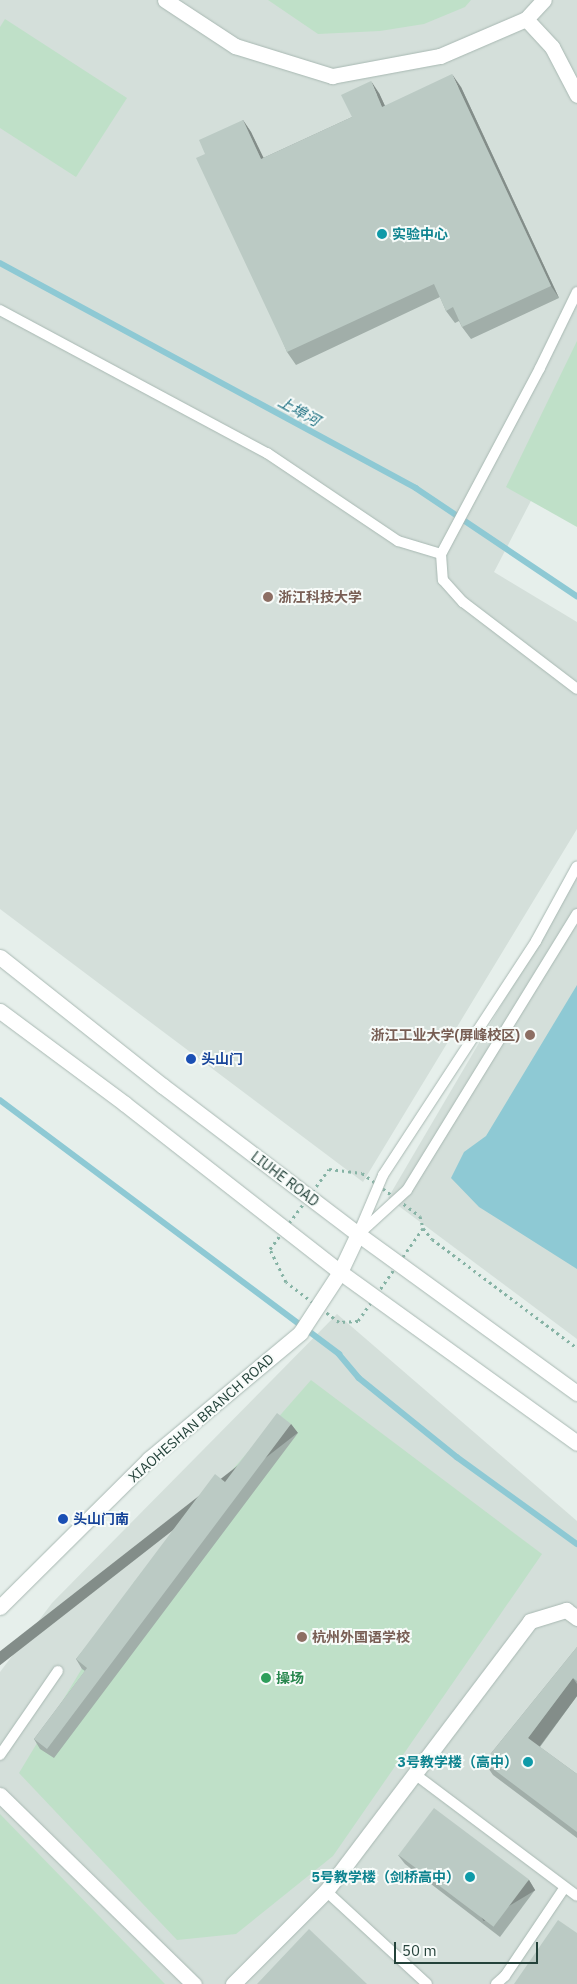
<!DOCTYPE html>
<html>
<head>
<meta charset="utf-8">
<style>
  body { margin:0 }
  #map { position:relative; width:577px; height:1984px; overflow:hidden; background:#e6efeb; font-family:"IBM Plex Sans","Noto Sans SC",sans-serif }
  div>[style] { position:absolute }
  [style*='--x'] { left:calc(var(--x)*1px); top:calc(var(--y)*1px); width:calc(var(--w)*1px); rotate:calc(var(--a)*1deg) }
  .built>* { inset:0; background:#d4dfda }
  .green>* { inset:0; background:#bfe0c8 }
  .water>* { inset:0; background:#8ec9d4 }
  .stream>* { height:5.5px; margin:-2.75px; padding:0 2.75px; transform-origin:2.75px; border-radius:2.75px; background:#8ec9d4 }
  .path>* { height:3px; margin-top:-1.5px; transform-origin:0; background:repeating-linear-gradient(90deg,#86b3a5 0 2.5px,transparent 0 6.5px) }
  .roads { filter:drop-shadow(0 0 1px #a8b8b2) drop-shadow(0 0 1px #a8b8b2) }
  .service>* { height:10px; margin:-5px; padding:0 5px; transform-origin:5px; border-radius:5px; background:#fff }
  .minor>* { height:15px; margin:-7.5px; padding:0 7.5px; transform-origin:7.5px; border-radius:7.5px; background:#fff }
  .tertiary>* { height:15px; margin:-7.5px; padding:0 7.5px; transform-origin:7.5px; border-radius:7.5px; background:#fff }
  .secondary>* { height:15px; margin:-7.5px; padding:0 7.5px; transform-origin:7.5px; border-radius:7.5px; background:#fff }
  .wall>* { inset:0; background:#a1aea9 }
  .shaded-wall>* { inset:0; background:#838d89; transform-origin:0 0 }
  .building>* { inset:0; background:#bbcac4; transform-origin:0 0 }
  .dots>* { width:14px; height:14px; translate:-50% -50%; box-sizing:border-box; border:2px solid #f7fbf9; border-radius:50% }
  span { translate:-50% -50%; white-space:nowrap; text-align:center; line-height:1.15; -webkit-text-stroke:4px #f7fbf9; paint-order:stroke }
  .culture-label { font-size:14px; color:#0d838f; font-weight:700 }
  .left { translate:0 -50%; text-align:left }
  .right { translate:-100% -50%; text-align:right }
  .education-label { font-size:14px; color:#785e54; font-weight:700 }
  .transit-label { font-size:14px; color:#164399; font-weight:700 }
  .street-label { font-size:14px; color:#24423a }
  .leisure-label { font-size:14px; color:#27864d; font-weight:700 }
  .water-label { font-size:15px; color:#1c6f80; font-style:italic }
  .scale { position:absolute; left:394px; top:1942px; width:144px; height:22px; box-sizing:border-box; border:2px solid #24423a; border-top:0; padding-left:6px; font-size:15px; line-height:18px; white-space:nowrap; color:#24423a; -webkit-text-stroke:4px #f7fbf9; paint-order:stroke }
</style>
</head>
<body>
<div id="map">
  <div class="built">
    <div style="clip-path:polygon(0 0,577px 0,577px 412px,494px 572px,577px 622px,577px 829px,363px 1182px,0 909px)"></div>
    <div style="clip-path:polygon(577px 876px,577px 1339px,388px 1198px)"></div>
    <div style="clip-path:polygon(337px 1314px,577px 1521px,577px 1984px,0 1984px,0 1672px,52px 1603px)"></div>
  </div>
  <div class="green">
    <div style="clip-path:polygon(268px 0,471px 0,465px 7px,424px 24px,380px 31px,318px 34px)"></div>
    <div style="clip-path:polygon(5px 19px,127px 98px,76px 177px,0 128px,0 27px)"></div>
    <div style="clip-path:polygon(577px 341px,577px 527px,506px 487px)"></div>
    <div style="clip-path:polygon(311px 1380px,542px 1554px,333px 1856px,236px 1934px,177px 1940px,19px 1773px,134px 1582px)"></div>
    <div style="clip-path:polygon(0 1814px,165px 1984px,0 1984px)"></div>
  </div>
  <div class="water">
    <div style="clip-path:polygon(577px 985px,577px 1269px,479px 1207px,451px 1178px,464px 1152px,486px 1136px)"></div>
  </div>
  <div class="stream">
    <div style="--x:0;--y:263;--w:473;--a:28.4"></div>
    <div style="--x:416;--y:488;--w:194;--a:33.9"></div>
    <div style="--x:0;--y:1100;--w:424;--a:36.8"></div>
    <div style="--x:339;--y:1354;--w:31;--a:50"></div>
    <div style="--x:359;--y:1378;--w:126;--a:38.9"></div>
    <div style="--x:457;--y:1457;--w:148;--a:35.9"></div>
  </div>
  <div class="path">
    <div style="--x:329;--y:1169;--w:33;--a:7"></div>
    <div style="--x:362;--y:1173;--w:72;--a:36.6"></div>
    <div style="--x:420;--y:1216;--w:12;--a:76"></div>
    <div style="--x:423;--y:1228;--w:113;--a:125"></div>
    <div style="--x:358;--y:1321;--w:19;--a:177"></div>
    <div style="--x:339;--y:1322;--w:66;--a:-143"></div>
    <div style="--x:286;--y:1282;--w:37;--a:-116"></div>
    <div style="--x:270;--y:1249;--w:99;--a:-53.6"></div>
    <div style="--x:423;--y:1228;--w:14;--a:51"></div>
    <div style="--x:432;--y:1239;--w:181;--a:36.9"></div>
  </div>
  <div class="roads">
    <div class="service">
      <div style="--x:577;--y:292;--w:85;--a:116"></div>
      <div style="--x:540;--y:368;--w:211;--a:118"></div>
      <div style="--x:441;--y:554;--w:26;--a:86"></div>
      <div style="--x:443;--y:580;--w:30;--a:48"></div>
      <div style="--x:463;--y:602;--w:143;--a:37.3"></div>
      <div style="--x:0;--y:310;--w:303;--a:28.2"></div>
      <div style="--x:267;--y:453;--w:158;--a:33.9"></div>
      <div style="--x:398;--y:541;--w:45;--a:16.8"></div>
      <div style="--x:361;--y:1232;--w:62;--a:-42.4"></div>
      <div style="--x:407;--y:1190;--w:324;--a:-58.4"></div>
      <div style="--x:358;--y:1234;--w:64;--a:-67"></div>
      <div style="--x:383;--y:1175;--w:280;--a:-56.8"></div>
      <div style="--x:536;--y:941;--w:85;--a:-61.3"></div>
      <div style="--x:0;--y:1755;--w:102;--a:-55.4"></div>
      <div style="--x:416;--y:1775;--w:201;--a:36.9"></div>
      <div style="--x:326;--y:1891;--w:137;--a:42.6"></div>
      <div style="--x:496;--y:1984;--w:12;--a:-42"></div>
      <div style="--x:505;--y:1976;--w:107;--a:-56"></div>
    </div>
    <div class="minor">
      <div style="--x:165;--y:0;--w:84;--a:33.3"></div>
      <div style="--x:235;--y:46;--w:102;--a:17.2"></div>
      <div style="--x:332;--y:76;--w:110;--a:-10.5"></div>
      <div style="--x:440;--y:56;--w:94;--a:-23.3"></div>
      <div style="--x:526;--y:19;--w:26;--a:-47"></div>
      <div style="--x:526;--y:19;--w:38;--a:47"></div>
      <div style="--x:552;--y:47;--w:54;--a:62.5"></div>
      <div style="--x:0;--y:1795;--w:271;--a:44.3"></div>
      <div style="--x:233;--y:1984;--w:132;--a:-45"></div>
      <div style="--x:326;--y:1891;--w:338;--a:-52.9"></div>
      <div style="--x:530;--y:1621;--w:38;--a:-17"></div>
      <div style="--x:566;--y:1610;--w:14;--a:36"></div>
    </div>
    <div class="tertiary">
      <div style="--x:0;--y:1607;--w:210;--a:-44.8"></div>
      <div style="--x:149;--y:1459;--w:197;--a:-39.8"></div>
      <div style="--x:300;--y:1333;--w:73;--a:-56.7"></div>
      <div style="--x:340;--y:1272;--w:42;--a:-64.7"></div>
    </div>
    <div class="secondary">
      <div style="--x:0;--y:957;--w:208;--a:38.4"></div>
      <div style="--x:163;--y:1086;--w:245;--a:37.2"></div>
      <div style="--x:358;--y:1234;--w:271;--a:36"></div>
      <div style="--x:0;--y:1011;--w:156;--a:36.6"></div>
      <div style="--x:125;--y:1104;--w:273;--a:38"></div>
      <div style="--x:340;--y:1272;--w:292;--a:35.8"></div>
    </div>
  </div>
  <div class="wall">
    <div style="clip-path:polygon(461px 87px,559px 298px,471px 339px,462px 327px,459px 321px,455px 323px,446px 311px,440px 297px,296px 365px,287px 352px,205px 154px,243px 120px,251px 132px,263px 158px,352px 117px,379px 93px,385px 106px)"></div>
    <div style="clip-path:polygon(291px 1424px,298px 1433px,54px 1758px,40px 1749px,34px 1739px,85px 1671px,82px 1669px,76px 1659px,225px 1482px)"></div>
    <div style="clip-path:polygon(577px 1647px,577px 1696px,540px 1747px,577px 1774px,577px 1838px,493px 1775px,484px 1762px)"></div>
    <div style="clip-path:polygon(398px 1855px,529px 1880px,535px 1890px,500px 1937px,405px 1864px)"></div>
  </div>
  <div class="shaded-wall">
    <div style="clip-path:polygon(452px 74px,461px 87px,559px 298px,551px 286px)"></div>
    <div style="clip-path:polygon(371px 81px,379px 93px,391px 119px,382px 107px)"></div>
    <div style="clip-path:polygon(243px 120px,251px 132px,270px 171px,261px 159px)"></div>
    <div style="left:291px;top:1424px;width:11px;height:406px;rotate:52deg"></div>
    <div style="clip-path:polygon(573px 1678px,577px 1684px,577px 1696px,537px 1750px,528px 1738px)"></div>
    <div style="left:529px;top:1880px;width:12px;height:60px;rotate:59deg"></div>
  </div>
  <div class="building">
    <div style="clip-path:polygon(452px 74px,551px 286px,462px 327px,453px 307px,446px 311px,434px 284px,287px 352px,196px 158px,205px 154px,199px 140px,243px 120px,261px 159px,352px 117px,341px 95px,371px 81px,382px 107px)"></div>
    <div style="clip-path:polygon(277px 1413px,291px 1424px,47px 1749px,34px 1739px,87px 1668px,76px 1659px,215px 1474px,225px 1482px)"></div>
    <div style="clip-path:polygon(577px 1647px,577px 1681px,573px 1678px,528px 1738px,577px 1774px,577px 1832px,484px 1762px)"></div>
    <div style="left:434px;top:1808px;width:119px;height:59px;rotate:37deg"></div>
    <div style="clip-path:polygon(558px 1920px,577px 1933px,577px 1984px,514px 1984px)"></div>
    <div style="clip-path:polygon(309px 1929px,367px 1984px,257px 1984px)"></div>
  </div>
  <div class="dots">
    <div style="left:382px;top:234px;background:#0f9aa8"></div>
    <div style="left:268px;top:597px;background:#8d6e63"></div>
    <div style="left:530px;top:1035px;background:#8d6e63"></div>
    <div style="left:191px;top:1059px;background:#1a4fb4"></div>
    <div style="left:63px;top:1519px;background:#1a4fb4"></div>
    <div style="left:302px;top:1637px;background:#8d6e63"></div>
    <div style="left:266px;top:1678px;background:#2e9e5b"></div>
    <div style="left:528px;top:1762px;background:#0f9aa8"></div>
    <div style="left:470px;top:1877px;background:#0f9aa8"></div>
  </div>
  <div class="culture-label">
    <span class="left" style="left:392px;top:234px">实验中心</span>
    <span class="right" style="left:518px;top:1762px">3号教学楼（高中）</span>
    <span class="right" style="left:460px;top:1877px">5号教学楼（剑桥高中）</span>
  </div>
  <div class="education-label">
    <span class="left" style="left:278px;top:597px">浙江科技大学</span>
    <span class="right" style="left:520px;top:1035px">浙江工业大学(屏峰校区)</span>
    <span class="left" style="left:312px;top:1637px">杭州外国语学校</span>
  </div>
  <div class="transit-label">
    <span class="left" style="left:201px;top:1059px">头山门</span>
    <span class="left" style="left:73px;top:1519px">头山门南</span>
  </div>
  <div class="street-label">
    <span style="left:285px;top:1179px;rotate:37deg">LIUHE ROAD</span>
    <span style="left:201px;top:1418px;rotate:-41deg">XIAOHESHAN BRANCH ROAD</span>
  </div>
  <div class="leisure-label">
    <span class="left" style="left:276px;top:1678px">操场</span>
  </div>
  <div class="water-label">
    <span style="left:299px;top:411px;rotate:29deg">上埠河</span>
  </div>
  <div class="scale">50 m</div>
</div>
</body>
</html>
